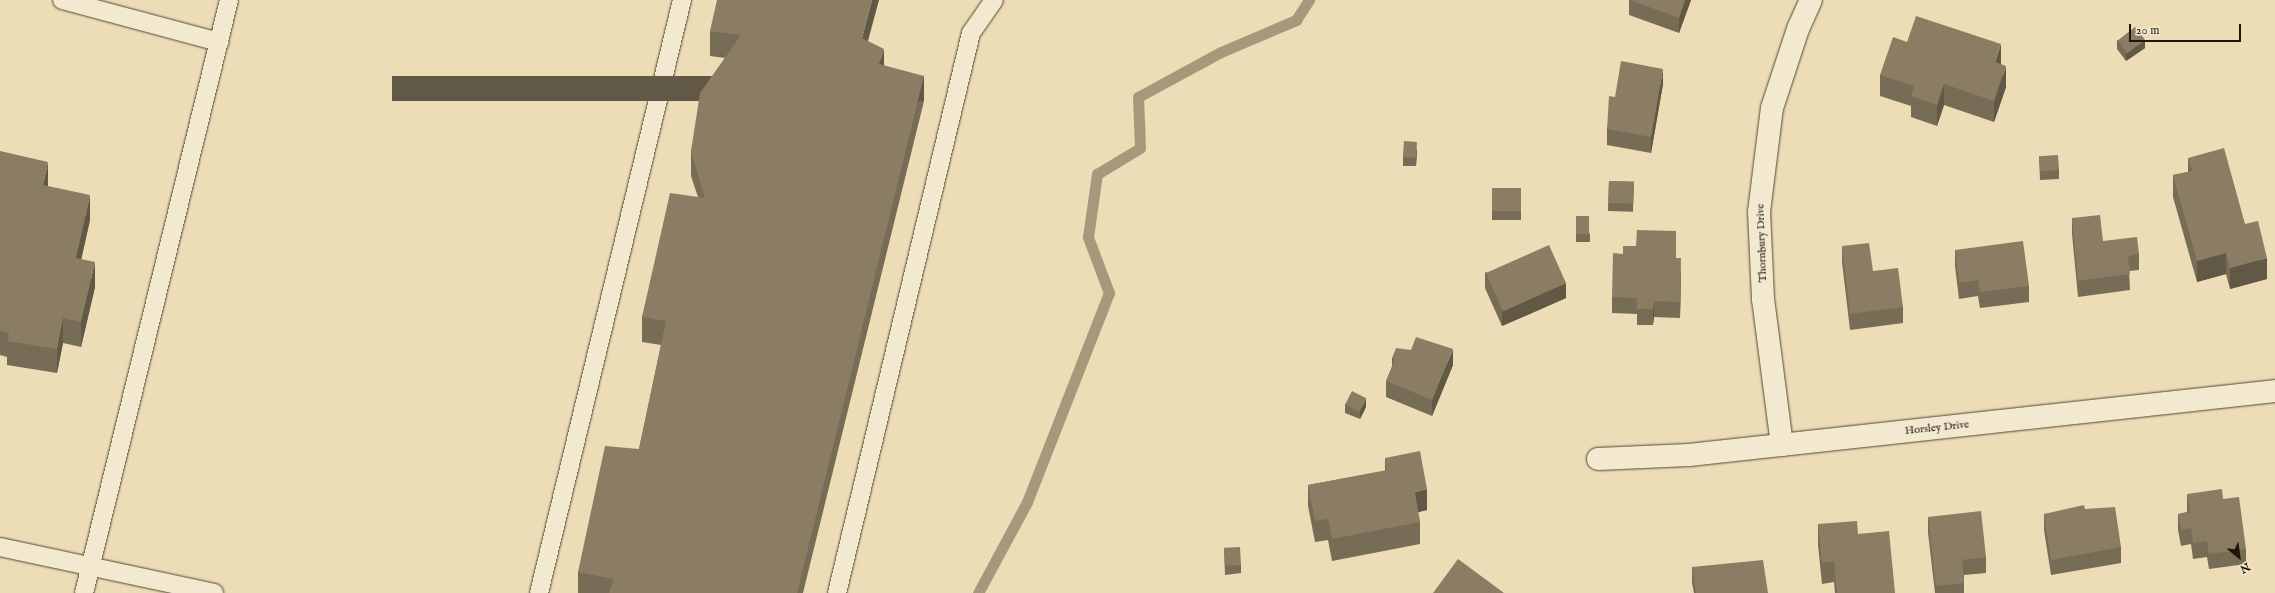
<!DOCTYPE html>
<html>
<head>
<meta charset="utf-8">
<style>
  body { margin:0 }
  #map { position:relative; width:2275px; height:593px; overflow:hidden; background:#ecddb6; font-family:"IM FELL English",serif }
  div>[style] { position:absolute }
  [style*='--x'] { left:calc(var(--x)*1px); top:calc(var(--y)*1px); width:calc(var(--w)*1px); rotate:calc(var(--a)*1deg) }
  .stream>* { height:11px; margin:-5.5px; padding:0 5.5px; transform-origin:5.5px; border-radius:5.5px; background:#a6997b }
  .roads { filter:drop-shadow(0 0 1px #524834) drop-shadow(0 0 1px #524834) }
  .lane>* { height:18px; margin:-9px; padding:0 9px; transform-origin:9px; border-radius:9px; background:#f3e9d0 }
  .street>* { height:22px; margin:-11px; padding:0 11px; transform-origin:11px; border-radius:11px; background:#f3e9d0 }
  .wall>* { inset:0; background:#776c55; transform-origin:0 0 }
  .shaded-wall>* { inset:0; background:#615845; transform-origin:0 0 }
  .building>* { inset:0; background:#8a7d63; transform-origin:0 0 }
  span { translate:-50% -50%; white-space:nowrap; text-align:center; line-height:1.15; -webkit-text-stroke:3px #f3e9d0; paint-order:stroke }
  .street-label { font-size:11px; color:#1f1609 }
  .north { position:absolute; left:2219px; top:537px; width:40px; height:40px; -webkit-text-stroke:3px #f3e9d0; paint-order:stroke; rotate:151deg; font-size:11px; font-weight:700; line-height:16px; text-align:center; color:#1f1609 }
  .north::after { content:''; display:block; margin:auto; width:14px; height:18px; background:#1f1609; clip-path:polygon(50% 0,100% 100%,50% 72%,0 100%) }
  .scale { position:absolute; left:2129px; top:24px; width:112px; height:18px; box-sizing:border-box; border:2px solid #1f1609; border-top:0; padding-left:5px; font-size:12px; line-height:14px; white-space:nowrap; color:#1f1609; -webkit-text-stroke:3px #f3e9d0; paint-order:stroke }
</style>
</head>
<body>
<div id="map">
  <div class="stream">
    <div style="--x:978;--y:593;--w:103;--a:-61.7"></div>
    <div style="--x:1027;--y:502;--w:225;--a:-68.6"></div>
    <div style="--x:1109;--y:293;--w:60;--a:-110.6"></div>
    <div style="--x:1088;--y:237;--w:64;--a:-81.9"></div>
    <div style="--x:1097;--y:174;--w:50;--a:-31.2"></div>
    <div style="--x:1140;--y:148;--w:51;--a:-92.2"></div>
    <div style="--x:1138;--y:97;--w:94;--a:-28.5"></div>
    <div style="--x:1221;--y:52;--w:82;--a:-23.1"></div>
    <div style="--x:1296;--y:20;--w:24;--a:-57"></div>
  </div>
  <div class="roads">
    <div class="lane">
      <div style="--x:62;--y:0;--w:163;--a:15"></div>
      <div style="--x:0;--y:547;--w:219;--a:12.1"></div>
      <div style="--x:84;--y:593;--w:610;--a:-76.26"></div>
      <div style="--x:539;--y:593;--w:610;--a:-76.44"></div>
      <div style="--x:837;--y:593;--w:576;--a:-76.54"></div>
      <div style="--x:971;--y:33;--w:40;--a:-55.1"></div>
    </div>
    <div class="street">
      <div style="--x:1782;--y:445;--w:147;--a:-97.4"></div>
      <div style="--x:1763;--y:299;--w:87;--a:-92.6"></div>
      <div style="--x:1759;--y:212;--w:105;--a:-82.9"></div>
      <div style="--x:1772;--y:108;--w:83;--a:-71.8"></div>
      <div style="--x:1798;--y:29;--w:32;--a:-66"></div>
      <div style="--x:1598;--y:459;--w:91;--a:-2.5"></div>
      <div style="--x:1689;--y:455;--w:589;--a:-6.23"></div>
    </div>
  </div>
  <div class="wall">
    <div style="clip-path:polygon(1629px 0,1691px 0,1679px 33px,1629px 15px)"></div>
    <div style="clip-path:polygon(710px 31px,868px 41px,884px 65px,924px 101px,803px 593px,578px 593px,578px 572px,639px 449px,661px 345px,642px 342px,642px 317px,698px 197px,691px 176px,691px 151px,725px 58px,710px 56px)"></div>
    <div style="clip-path:polygon(2117px 40px,2145px 48px,2126px 61px,2117px 49px)"></div>
    <div style="clip-path:polygon(1907px 42px,2001px 64px,2006px 87px,1994px 122px,1944px 105px,1937px 126px,1911px 117px,1911px 106px,1880px 96px,1880px 75px)"></div>
    <div style="clip-path:polygon(1663px 84px,1651px 153px,1607px 145px,1607px 129px,1615px 97px)"></div>
    <div style="clip-path:polygon(1417px 150px,1416px 166px,1403px 166px,1403px 157px)"></div>
    <div style="clip-path:polygon(0 151px,48px 186px,90px 220px,81px 259px,95px 287px,81px 347px,63px 343px,57px 373px,7px 365px,7px 357px,0 355px)"></div>
    <div style="clip-path:polygon(2039px 156px,2059px 170px,2059px 179px,2040px 180px)"></div>
    <div style="clip-path:polygon(2188px 158px,2245px 224px,2267px 279px,2230px 289px,2226px 274px,2197px 282px,2173px 197px,2173px 175px,2188px 172px)"></div>
    <div style="left:1609px;top:181px;width:25px;height:30px;rotate:2deg"></div>
    <div style="left:1492px;top:188px;width:29px;height:32px"></div>
    <div style="clip-path:polygon(1576px 216px,1590px 234px,1590px 242px,1576px 242px)"></div>
    <div style="clip-path:polygon(2072px 218px,2103px 241px,2139px 254px,2139px 270px,2129px 271px,2130px 290px,2078px 297px,2072px 234px)"></div>
    <div style="clip-path:polygon(1842px 246px,1873px 271px,1903px 307px,1903px 323px,1850px 330px,1842px 262px)"></div>
    <div style="clip-path:polygon(1955px 250px,2029px 286px,2029px 302px,1980px 308px,1978px 296px,1959px 299px,1955px 266px)"></div>
    <div style="clip-path:polygon(1676px 258px,1681px 274px,1680px 318px,1654px 317px,1653px 325px,1637px 325px,1637px 314px,1612px 313px,1612px 297px)"></div>
    <div style="clip-path:polygon(1485px 272px,1566px 298px,1502px 326px,1485px 288px)"></div>
    <div style="clip-path:polygon(1392px 358px,1453px 365px,1432px 416px,1386px 397px,1386px 381px,1392px 367px)"></div>
    <div style="clip-path:polygon(1345px 404px,1366px 407px,1360px 419px,1345px 413px)"></div>
    <div style="clip-path:polygon(1385px 458px,1427px 510px,1418px 512px,1420px 522px,1420px 544px,1332px 561px,1328px 540px,1315px 542px,1308px 506px,1308px 485px,1385px 471px)"></div>
    <div style="clip-path:polygon(2187px 494px,2223px 499px,2246px 549px,2246px 564px,2209px 569px,2207px 557px,2193px 559px,2191px 544px,2181px 546px,2178px 530px,2178px 514px,2187px 512px)"></div>
    <div style="clip-path:polygon(2085px 509px,2121px 547px,2121px 563px,2051px 575px,2044px 530px,2044px 514px)"></div>
    <div style="clip-path:polygon(1928px 517px,1986px 557px,1986px 573px,1964px 575px,1964px 593px,1935px 593px,1928px 533px)"></div>
    <div style="clip-path:polygon(1818px 524px,1858px 534px,1895px 593px,1835px 593px,1834px 582px,1822px 584px,1818px 545px)"></div>
    <div style="clip-path:polygon(1224px 548px,1241px 565px,1241px 573px,1225px 575px)"></div>
    <div style="clip-path:polygon(1692px 567px,1768px 593px,1694px 593px,1692px 583px)"></div>
  </div>
  <div class="shaded-wall">
    <div style="clip-path:polygon(872px 0,879px 0,862px 63px,862px 38px)"></div>
    <div style="clip-path:polygon(1685px 0,1691px 0,1679px 33px,1679px 18px)"></div>
    <div style="clip-path:polygon(2145px 40px,2145px 48px,2126px 61px,2126px 53px)"></div>
    <div style="clip-path:polygon(2001px 44px,2001px 65px,1995px 62px)"></div>
    <div style="clip-path:polygon(884px 49px,884px 73px,879px 64px)"></div>
    <div style="clip-path:polygon(2006px 66px,2006px 87px,1994px 122px,1994px 101px)"></div>
    <div style="clip-path:polygon(1663px 69px,1663px 84px,1651px 153px,1651px 137px)"></div>
    <div style="left:924px;top:76px;width:25px;height:532px;rotate:90deg"></div>
    <div style="clip-path:polygon(1944px 84px,1944px 105px,1937px 126px,1937px 105px)"></div>
    <div style="clip-path:polygon(1417px 142px,1417px 150px,1416px 166px,1416px 158px)"></div>
    <div style="clip-path:polygon(48px 162px,48px 187px,43px 185px)"></div>
    <div style="clip-path:polygon(90px 195px,90px 220px,76px 283px,76px 258px)"></div>
    <div style="clip-path:polygon(2226px 253px,2226px 274px,2197px 282px,2197px 261px)"></div>
    <div style="clip-path:polygon(1681px 258px,1681px 274px,1680px 318px,1680px 302px)"></div>
    <div style="clip-path:polygon(2267px 258px,2267px 279px,2230px 289px,2230px 268px)"></div>
    <div style="clip-path:polygon(95px 262px,95px 287px,81px 347px,81px 322px)"></div>
    <div style="clip-path:polygon(1566px 283px,1566px 298px,1502px 326px,1502px 310px)"></div>
    <div style="clip-path:polygon(1654px 301px,1654px 317px,1653px 325px,1653px 309px)"></div>
    <div style="clip-path:polygon(63px 318px,63px 343px,57px 373px,57px 349px)"></div>
    <div style="clip-path:polygon(1453px 349px,1453px 365px,1432px 416px,1432px 400px)"></div>
    <div style="clip-path:polygon(1366px 398px,1366px 407px,1360px 419px,1360px 411px)"></div>
    <div style="clip-path:polygon(1427px 489px,1427px 510px,1415px 513px,1415px 492px)"></div>
  </div>
  <div class="building">
    <div style="clip-path:polygon(717px 0,872px 0,862px 38px,884px 49px,879px 64px,924px 76px,797px 593px,609px 593px,614px 579px,578px 572px,605px 446px,639px 449px,666px 321px,642px 317px,670px 193px,705px 198px,691px 151px,700px 93px,741px 35px,710px 31px)"></div>
    <div style="clip-path:polygon(1630px 0,1685px 0,1679px 18px)"></div>
    <div style="clip-path:polygon(1916px 16px,2001px 44px,1995px 62px,2006px 66px,1994px 101px,1944px 84px,1937px 105px,1911px 96px,1914px 86px,1880px 75px,1893px 37px,1907px 42px)"></div>
    <div style="left:2135px;top:27px;width:16px;height:22px;rotate:52deg"></div>
    <div style="clip-path:polygon(1621px 61px,1663px 69px,1651px 137px,1607px 129px,1609px 96px,1615px 97px)"></div>
    <div style="left:1404px;top:141px;width:13px;height:16px;rotate:4deg"></div>
    <div style="clip-path:polygon(2224px 148px,2245px 224px,2258px 221px,2267px 258px,2230px 268px,2226px 253px,2197px 261px,2173px 175px,2192px 171px,2188px 158px)"></div>
    <div style="clip-path:polygon(0 151px,48px 162px,43px 185px,90px 195px,76px 258px,95px 262px,81px 322px,63px 318px,57px 349px,7px 341px,9px 333px,0 331px)"></div>
    <div style="left:2058px;top:155px;width:15px;height:19px;rotate:86deg"></div>
    <div style="left:1609px;top:181px;width:25px;height:22px;rotate:2deg"></div>
    <div style="left:1492px;top:188px;width:29px;height:23px"></div>
    <div style="clip-path:polygon(2100px 215px,2103px 241px,2137px 237px,2139px 254px,2128px 256px,2130px 274px,2078px 281px,2072px 218px)"></div>
    <div style="left:1576px;top:216px;width:13px;height:18px"></div>
    <div style="clip-path:polygon(1637px 230px,1676px 231px,1676px 258px,1681px 258px,1680px 302px,1654px 301px,1653px 309px,1637px 309px,1637px 298px,1612px 297px,1613px 253px,1623px 254px,1623px 246px,1636px 246px)"></div>
    <div style="clip-path:polygon(2023px 241px,2029px 286px,1980px 292px,1978px 280px,1959px 283px,1955px 250px)"></div>
    <div style="clip-path:polygon(1869px 243px,1873px 271px,1898px 268px,1903px 307px,1850px 314px,1842px 246px)"></div>
    <div style="left:1549px;top:245px;width:42px;height:69px;rotate:66deg"></div>
    <div style="clip-path:polygon(1416px 337px,1453px 349px,1432px 400px,1386px 381px,1395px 359px,1392px 358px,1396px 348px,1411px 350px)"></div>
    <div style="left:1352px;top:391px;width:16px;height:15px;rotate:27deg"></div>
    <div style="clip-path:polygon(1420px 451px,1427px 489px,1415px 492px,1420px 522px,1332px 539px,1328px 519px,1315px 521px,1308px 485px,1387px 470px,1385px 458px)"></div>
    <div style="clip-path:polygon(2222px 489px,2223px 499px,2239px 497px,2246px 549px,2209px 554px,2207px 541px,2193px 543px,2191px 528px,2181px 530px,2178px 514px,2190px 512px,2187px 494px)"></div>
    <div style="clip-path:polygon(2084px 505px,2085px 509px,2115px 507px,2121px 547px,2051px 560px,2044px 514px)"></div>
    <div style="clip-path:polygon(1981px 511px,1986px 557px,1962px 560px,1964px 583px,1936px 586px,1928px 517px)"></div>
    <div style="clip-path:polygon(1857px 521px,1858px 534px,1889px 531px,1895px 593px,1837px 593px,1834px 561px,1822px 563px,1818px 524px)"></div>
    <div style="left:1240px;top:547px;width:18px;height:16px;rotate:87deg"></div>
    <div style="clip-path:polygon(1458px 559px,1504px 593px,1433px 593px)"></div>
    <div style="clip-path:polygon(1763px 560px,1768px 593px,1696px 593px,1692px 567px)"></div>
  </div>
  <div class="street-label">
    <span style="left:1762px;top:243px;rotate:-92deg">Thornbury Drive</span>
    <span style="left:1937px;top:428px;rotate:-6deg">Horsley Drive</span>
  </div>
  <div class="north">N</div>
  <div class="scale">20 m</div>
</div>
</body>
</html>
